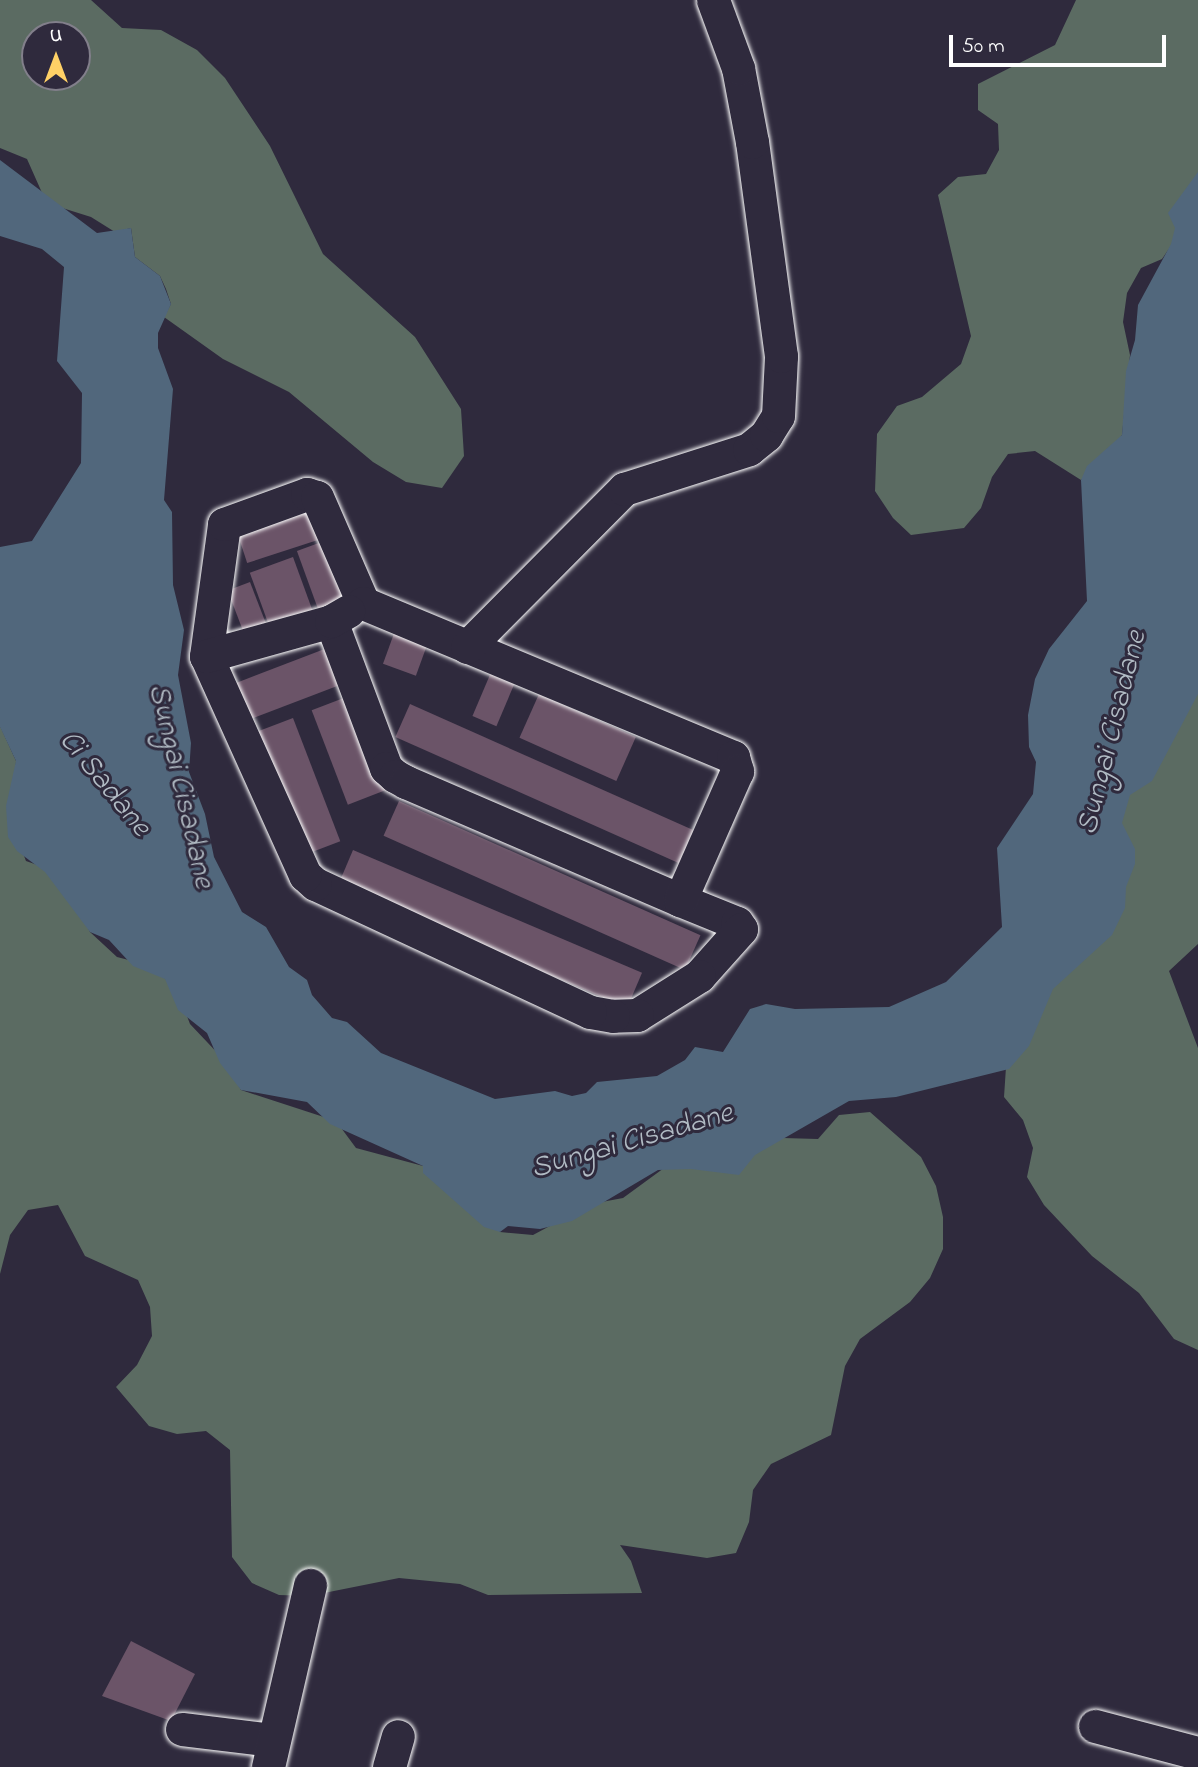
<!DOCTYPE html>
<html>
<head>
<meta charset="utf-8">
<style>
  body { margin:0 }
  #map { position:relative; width:1198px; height:1767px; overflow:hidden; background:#2f2a3d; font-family:"Indie Flower",sans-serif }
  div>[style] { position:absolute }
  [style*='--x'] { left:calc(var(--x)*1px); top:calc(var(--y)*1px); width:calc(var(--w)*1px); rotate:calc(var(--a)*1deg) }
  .green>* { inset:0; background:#5b6b62 }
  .water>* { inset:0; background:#51677c }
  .building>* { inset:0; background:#6b5468; transform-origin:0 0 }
  .roads { filter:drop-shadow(0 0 2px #fff) drop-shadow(0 0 2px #fff) }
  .street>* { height:33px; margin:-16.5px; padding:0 16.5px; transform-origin:16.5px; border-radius:16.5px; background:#2f2a3d }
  span { translate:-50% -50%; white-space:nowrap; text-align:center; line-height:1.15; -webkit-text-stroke:6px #2f2a3d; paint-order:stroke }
  .water-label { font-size:30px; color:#b1bbc4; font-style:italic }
  .north { position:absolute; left:21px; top:21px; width:70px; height:70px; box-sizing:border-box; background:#2f2a3d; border:2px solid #827f8b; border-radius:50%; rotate:0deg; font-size:19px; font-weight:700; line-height:28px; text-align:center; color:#fff }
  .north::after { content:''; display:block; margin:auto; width:24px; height:32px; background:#ffd166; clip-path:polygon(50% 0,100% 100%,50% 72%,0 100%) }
  .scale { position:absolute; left:949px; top:35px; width:217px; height:32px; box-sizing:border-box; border:4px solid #fff; border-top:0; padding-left:9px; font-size:21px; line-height:24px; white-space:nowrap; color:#fff; -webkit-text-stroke:5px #2f2a3d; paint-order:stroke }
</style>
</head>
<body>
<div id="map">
  <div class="green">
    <div style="clip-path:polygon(evenodd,0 0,91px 0,122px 28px,161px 30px,197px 50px,225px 78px,270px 146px,323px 254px,415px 337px,461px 409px,464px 456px,442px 488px,406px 482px,373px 462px,289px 392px,223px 359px,164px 317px,171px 304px,166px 289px,160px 276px,135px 257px,131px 228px,115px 232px,91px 217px,56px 206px,43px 195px,27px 159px,0 148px,0 0,35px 35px,77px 35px,77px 77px,35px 77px,35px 35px)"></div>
    <div style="clip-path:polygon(1076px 0,1198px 0,1198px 206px,1162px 259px,1141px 268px,1127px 293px,1123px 322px,1130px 355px,1122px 435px,1113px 448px,1081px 480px,1035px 451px,1008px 454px,992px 477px,981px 508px,964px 528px,911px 535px,893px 518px,875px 491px,877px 434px,897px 406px,922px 397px,961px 364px,971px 336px,938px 195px,958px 177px,986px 174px,999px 150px,998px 124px,978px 110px,978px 84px,1055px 45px)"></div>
    <div style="clip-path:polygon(1198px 612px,1198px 944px,1169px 971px,1198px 1048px,1198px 1350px,1174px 1339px,1139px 1293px,1092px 1256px,1044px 1205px,1027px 1177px,1033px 1148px,1023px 1120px,1004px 1097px,1006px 1067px,1115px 821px)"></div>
    <div style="clip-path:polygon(0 726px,16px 761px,13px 828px,26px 861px,60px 873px,90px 932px,117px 957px,152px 966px,177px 990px,190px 1024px,225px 1061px,241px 1090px,336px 1121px,356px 1148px,423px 1166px,500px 1232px,533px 1235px,591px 1204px,623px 1198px,675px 1160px,753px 1148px,783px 1138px,818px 1139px,839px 1115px,870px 1112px,921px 1157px,936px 1186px,943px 1217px,943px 1249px,930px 1278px,910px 1302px,860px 1339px,845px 1366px,831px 1435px,771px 1464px,753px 1490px,749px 1522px,736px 1553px,707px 1558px,620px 1545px,631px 1561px,642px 1593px,488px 1595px,460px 1584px,399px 1578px,309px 1596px,279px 1595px,252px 1583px,232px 1557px,230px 1450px,206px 1431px,177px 1434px,149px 1426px,116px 1387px,137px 1365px,152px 1336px,150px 1307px,138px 1280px,85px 1256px,58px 1205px,28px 1210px,10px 1235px,0 1274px)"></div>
  </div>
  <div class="water">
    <div style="clip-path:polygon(0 160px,97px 233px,131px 228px,135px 257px,160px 276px,171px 304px,158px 333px,158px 348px,173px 389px,164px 500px,172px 512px,173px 585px,184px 630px,178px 675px,191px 743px,189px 772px,205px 814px,214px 857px,242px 912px,266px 927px,289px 967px,307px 980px,312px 995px,332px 1018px,347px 1022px,381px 1053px,495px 1099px,555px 1091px,572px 1096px,586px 1093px,597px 1082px,657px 1076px,685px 1060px,695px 1047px,723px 1052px,750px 1009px,766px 1004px,795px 1009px,889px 1007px,946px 982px,1002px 927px,997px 848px,1033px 794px,1036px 762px,1029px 747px,1028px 715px,1035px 679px,1049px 649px,1087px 601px,1081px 480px,1087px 466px,1122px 435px,1126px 371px,1135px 340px,1138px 305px,1171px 244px,1175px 228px,1168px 213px,1198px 172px,1198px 694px,1152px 781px,1130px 795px,1122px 823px,1135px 849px,1135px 864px,1126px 887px,1125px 908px,1112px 935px,1053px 989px,1029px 1046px,1009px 1069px,896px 1097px,849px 1101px,755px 1155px,739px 1175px,691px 1169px,658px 1170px,572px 1221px,540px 1229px,508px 1226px,500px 1232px,484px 1227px,423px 1173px,423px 1166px,330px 1124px,307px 1102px,241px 1090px,220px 1063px,207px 1033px,178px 1010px,165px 979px,133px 966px,109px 940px,90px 932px,45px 872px,17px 851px,8px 837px,6px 806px,16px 761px,0 727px,0 547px,32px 541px,81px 463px,82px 393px,57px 361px,64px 267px,42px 249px,0 236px)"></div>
  </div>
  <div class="building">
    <div style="left:315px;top:500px;width:39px;height:84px;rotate:72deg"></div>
    <div style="left:327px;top:540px;width:67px;height:32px;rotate:70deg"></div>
    <div style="left:293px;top:557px;width:61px;height:46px;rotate:70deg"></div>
    <div style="left:250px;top:582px;width:51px;height:24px;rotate:69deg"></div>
    <div style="left:396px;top:628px;width:35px;height:38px;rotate:20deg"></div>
    <div style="left:335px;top:645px;width:39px;height:117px;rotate:69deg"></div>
    <div style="left:492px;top:670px;width:26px;height:50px;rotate:23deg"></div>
    <div style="left:539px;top:694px;width:106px;height:48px;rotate:24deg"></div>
    <div style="left:349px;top:696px;width:101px;height:40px;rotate:69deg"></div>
    <div style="left:410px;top:704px;width:321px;height:36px;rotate:24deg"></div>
    <div style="left:293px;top:718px;width:132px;height:38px;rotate:69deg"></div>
    <div style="left:399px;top:801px;width:330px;height:38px;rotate:24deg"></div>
    <div style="left:353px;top:850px;width:314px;height:38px;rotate:23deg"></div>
    <div style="clip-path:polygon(131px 1641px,195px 1674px,171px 1721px,102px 1696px)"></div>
  </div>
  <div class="roads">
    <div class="street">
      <div style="--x:331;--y:621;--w:157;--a:69.5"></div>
      <div style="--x:386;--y:768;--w:12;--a:42"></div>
      <div style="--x:395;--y:776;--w:13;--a:29"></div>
      <div style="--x:406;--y:782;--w:298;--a:23.3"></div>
      <div style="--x:680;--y:900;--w:61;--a:22"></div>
      <div style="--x:737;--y:923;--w:7;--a:56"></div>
      <div style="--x:741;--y:929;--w:63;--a:131.8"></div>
      <div style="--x:699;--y:976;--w:73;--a:147.8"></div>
      <div style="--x:637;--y:1015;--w:24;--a:178"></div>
      <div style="--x:613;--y:1016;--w:23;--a:-170"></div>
      <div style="--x:590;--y:1012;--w:303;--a:-155"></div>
      <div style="--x:315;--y:884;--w:13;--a:-138"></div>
      <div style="--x:305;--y:875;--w:240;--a:-114.3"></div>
      <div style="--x:206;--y:656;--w:133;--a:-82.2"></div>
      <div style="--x:224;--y:524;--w:88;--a:-19.9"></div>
      <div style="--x:307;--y:494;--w:10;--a:17"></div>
      <div style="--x:317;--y:497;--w:116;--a:66.5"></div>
      <div style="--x:363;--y:603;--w:401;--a:22.6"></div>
      <div style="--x:733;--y:757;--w:15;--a:74"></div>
      <div style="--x:737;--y:771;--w:141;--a:113.8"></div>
      <div style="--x:467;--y:647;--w:223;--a:-45.2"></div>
      <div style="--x:624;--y:489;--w:131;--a:-17.7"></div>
      <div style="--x:749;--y:449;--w:22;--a:-39"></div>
      <div style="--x:766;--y:435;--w:22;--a:-58"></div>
      <div style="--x:778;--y:416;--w:60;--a:-87.1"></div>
      <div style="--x:781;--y:356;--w:216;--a:-97.7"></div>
      <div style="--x:752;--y:142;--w:75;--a:-100.7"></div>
      <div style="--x:738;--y:68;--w:72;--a:-110.2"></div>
      <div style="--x:206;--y:656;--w:130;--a:-15.6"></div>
      <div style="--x:331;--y:621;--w:20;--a:-30"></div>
      <div style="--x:1095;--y:1726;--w:106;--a:14.8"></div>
      <div style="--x:182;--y:1729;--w:92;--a:6.9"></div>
      <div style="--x:268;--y:1767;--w:187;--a:-77"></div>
      <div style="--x:389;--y:1767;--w:32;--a:-74"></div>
    </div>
  </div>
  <div class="water-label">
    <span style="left:1113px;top:733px;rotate:-76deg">Sungai Cisadane</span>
    <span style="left:104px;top:784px;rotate:51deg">Ci Sadane</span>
    <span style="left:180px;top:786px;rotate:77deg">Sungai Cisadane</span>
    <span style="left:632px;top:1142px;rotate:-16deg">Sungai Cisadane</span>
  </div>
  <div class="north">U</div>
  <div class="scale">50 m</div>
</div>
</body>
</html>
